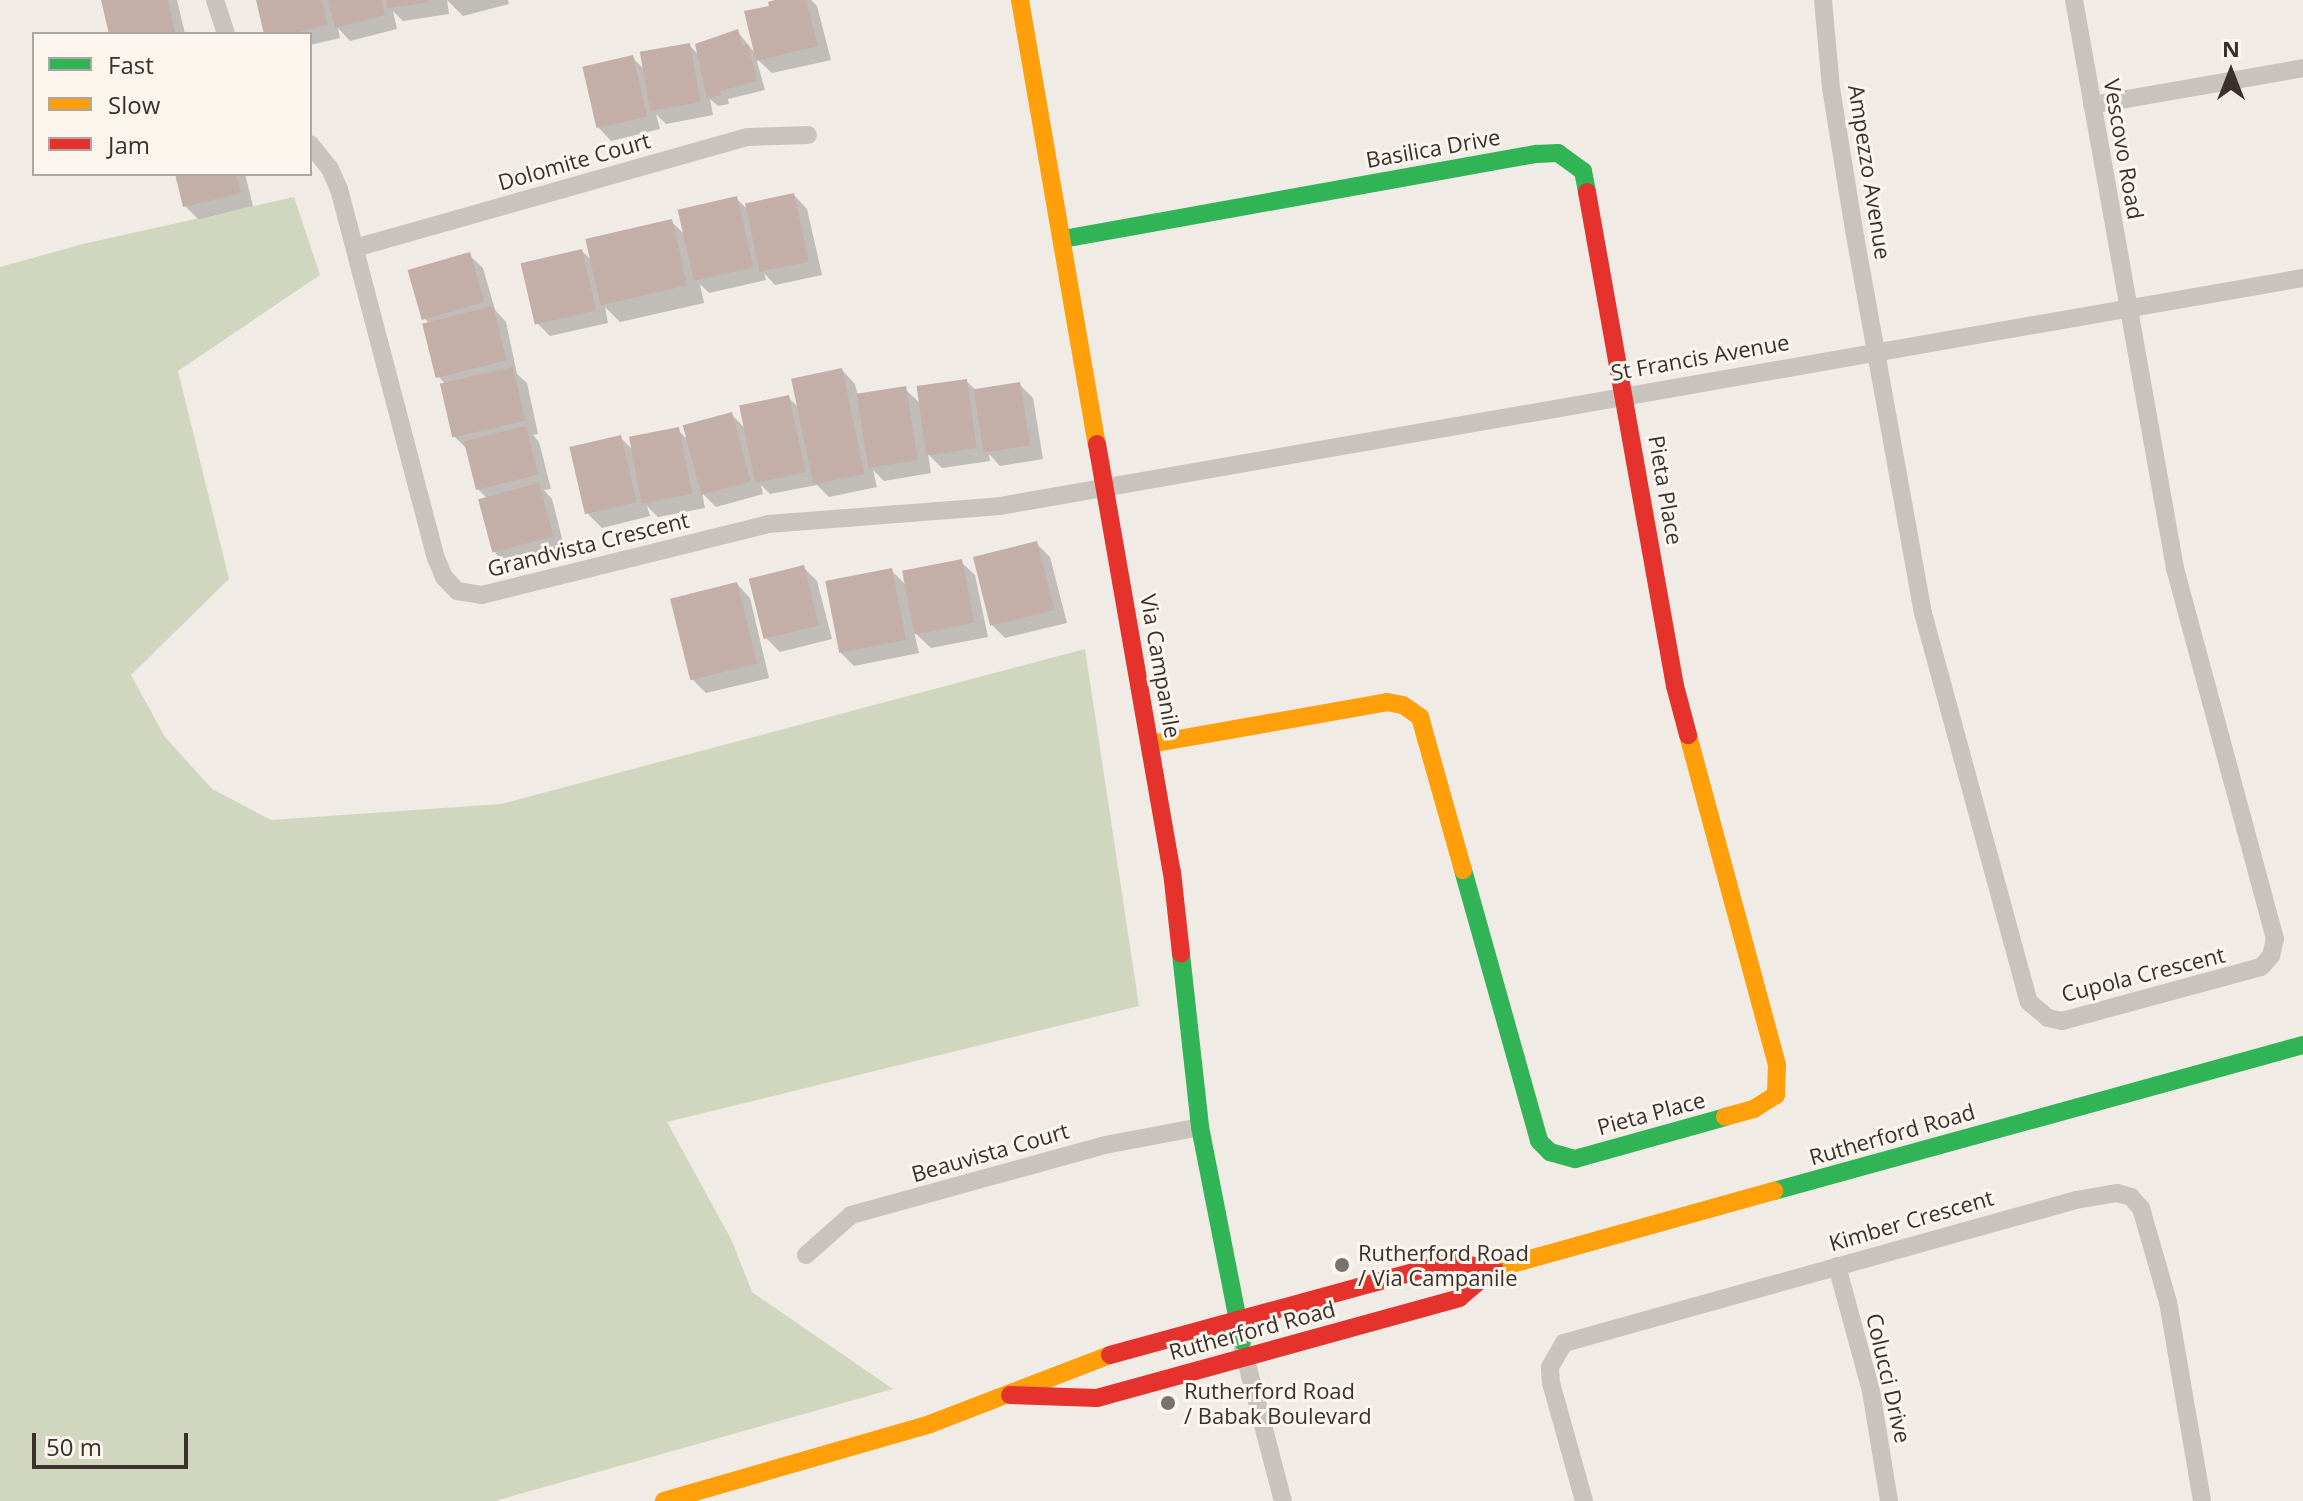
<!DOCTYPE html>
<html>
<head>
<meta charset="utf-8">
<style>
  body { margin:0 }
  #map { position:relative; width:2303px; height:1501px; overflow:hidden; background:#f0ebe5; font-family:"Open Sans",sans-serif }
  div>[style] { position:absolute }
  [style*='--x'] { left:calc(var(--x)*1px); top:calc(var(--y)*1px); width:calc(var(--w)*1px); rotate:calc(var(--a)*1deg) }
  .green>* { inset:0; background:#d1d6bf }
  .shadow>* { inset:0; background:#0003 }
  .building>* { inset:0; background:#c3afa7; transform-origin:0 0 }
  .street>* { height:18px; margin:-9px; padding:0 9px; transform-origin:9px; border-radius:9px; background:#c9c3be }
  .fast>* { height:18px; margin:-9px; padding:0 9px; transform-origin:9px; border-radius:9px; background:#30b455 }
  .slow>* { height:18px; margin:-9px; padding:0 9px; transform-origin:9px; border-radius:9px; background:#ff9f0a }
  .jam>* { height:18px; margin:-9px; padding:0 9px; transform-origin:9px; border-radius:9px; background:#e5322d }
  .dots>* { width:22px; height:22px; translate:-50% -50%; box-sizing:border-box; border:4px solid #fbf5ee; border-radius:50% }
  span { translate:-50% -50%; white-space:nowrap; text-align:center; line-height:1.15; -webkit-text-stroke:6px #fbf5ee; paint-order:stroke }
  .street-label { font-size:22px; color:#3b302b }
  .poi-label { font-size:22px; color:#3b302b }
  .left { translate:0 -50%; text-align:left }
  .legend { position:absolute; left:32px; top:32px; width:280px; height:144px; box-sizing:border-box; background:#fbf5ee; border:2px solid #aea6a0; margin:0; padding:10px 14px; list-style:none; font-size:24px; color:#3b302b }
  .legend li { display:flex; align-items:center; gap:16px; height:40px }
  .legend b { width:40px; border:2px solid #aea6a0 }
  .north { position:absolute; left:2191px; top:32px; width:80px; height:80px; -webkit-text-stroke:6px #fbf5ee; paint-order:stroke; rotate:0deg; font-size:22px; font-weight:700; line-height:32px; text-align:center; color:#3b302b }
  .north::after { content:''; display:block; margin:auto; width:28px; height:36px; background:#3b302b; clip-path:polygon(50% 0,100% 100%,50% 72%,0 100%) }
  .scale { position:absolute; left:32px; top:1433px; width:156px; height:36px; box-sizing:border-box; border:4px solid #3b302b; border-top:0; padding-left:10px; font-size:24px; line-height:28px; white-space:nowrap; color:#3b302b; -webkit-text-stroke:6px #fbf5ee; paint-order:stroke }
</style>
</head>
<body>
<div id="map">
  <div class="green">
    <div style="clip-path:polygon(294px 197px,320px 275px,178px 371px,229px 579px,131px 675px,165px 737px,212px 789px,271px 820px,501px 804px,1085px 649px,1139px 1006px,667px 1122px,732px 1241px,752px 1292px,893px 1389px,495px 1501px,0 1501px,0 267px,83px 244px)"></div>
  </div>
  <div class="shadow">
    <div style="clip-path:polygon(104px 0,177px 0,185px 34px,111px 34px)"></div>
    <div style="clip-path:polygon(258px 0,447px 0,449px 14px,403px 21px,393px 11px,397px 29px,350px 41px,338px 28px,340px 38px,310px 45px,310px 34px,266px 34px)"></div>
    <div style="clip-path:polygon(447px 0,508px 0,509px 4px,463px 16px)"></div>
    <div style="clip-path:polygon(781px 0,811px 0,817px 6px,831px 60px,772px 73px,756px 58px,765px 90px,728px 99px,729px 104px,718px 106px,710px 99px,713px 115px,666px 124px,656px 114px,660px 129px,611px 141px,598px 127px,632px 57px,645px 70px,689px 45px,700px 56px,738px 32px,758px 57px,771px 7px)"></div>
    <div style="clip-path:polygon(177px 174px,245px 174px,253px 206px,198px 219px,185px 206px)"></div>
    <div style="clip-path:polygon(794px 195px,807px 209px,822px 275px,775px 285px,764px 273px,766px 280px,709px 293px,700px 284px,704px 303px,620px 322px,605px 307px,608px 323px,550px 336px,536px 322px,582px 251px,592px 261px,671px 221px,685px 235px,736px 198px,748px 210px)"></div>
    <div style="clip-path:polygon(469px 255px,483px 268px,495px 310px,506px 322px,517px 374px,527px 383px,538px 434px,533px 435px,539px 442px,551px 489px,544px 490px,552px 499px,565px 550px,507px 565px,494px 551px,487px 498px,478px 489px,468px 450px,454px 436px,445px 384px,438px 376px,429px 323px,424px 318px)"></div>
    <div style="clip-path:polygon(842px 370px,855px 384px,858px 396px,905px 389px,921px 404px,966px 381px,977px 391px,1019px 384px,1033px 398px,1043px 459px,1000px 466px,989px 454px,990px 461px,942px 468px,928px 454px,931px 473px,884px 481px,873px 470px,877px 487px,829px 497px,817px 485px,770px 494px,761px 485px,763px 494px,716px 507px,702px 493px,705px 508px,658px 517px,647px 506px,650px 516px,602px 528px,588px 514px,620px 437px,634px 451px,678px 430px,688px 440px,732px 415px,745px 428px,789px 398px,799px 408px)"></div>
    <div style="clip-path:polygon(1037px 544px,1050px 557px,1067px 623px,1005px 638px,991px 624px)"></div>
    <div style="clip-path:polygon(961px 562px,975px 575px,988px 637px,931px 648px,914px 632px,919px 653px,854px 666px,840px 652px,891px 570px,907px 586px)"></div>
    <div style="clip-path:polygon(803px 567px,817px 581px,832px 639px,780px 652px,766px 638px)"></div>
    <div style="clip-path:polygon(737px 584px,750px 598px,769px 678px,706px 693px,692px 679px)"></div>
  </div>
  <div class="building">
    <div style="clip-path:polygon(101px 0,168px 0,175px 34px,109px 34px)"></div>
    <div style="clip-path:polygon(256px 0,322px 0,328px 25px,289px 34px,264px 34px)"></div>
    <div style="clip-path:polygon(328px 0,381px 0,385px 15px,335px 28px)"></div>
    <div style="clip-path:polygon(386px 0,428px 0,429px 2px,387px 8px)"></div>
    <div style="clip-path:polygon(775px 0,806px 0,818px 46px,756px 61px,744px 11px,769px 6px,768px 2px)"></div>
    <div style="clip-path:polygon(738px 29px,742px 46px,748px 44px,757px 81px,720px 91px,721px 95px,707px 98px,695px 44px)"></div>
    <div style="left:690px;top:43px;width:60px;height:51px;rotate:80deg"></div>
    <div style="left:633px;top:55px;width:63px;height:52px;rotate:77deg"></div>
    <div style="clip-path:polygon(175px 174px,236px 174px,241px 193px,183px 207px)"></div>
    <div style="left:794px;top:193px;width:70px;height:50px;rotate:78deg"></div>
    <div style="left:737px;top:196px;width:73px;height:61px;rotate:77deg"></div>
    <div style="left:672px;top:219px;width:68px;height:89px;rotate:77deg"></div>
    <div style="left:582px;top:249px;width:63px;height:63px;rotate:77deg"></div>
    <div style="left:470px;top:252px;width:52px;height:65px;rotate:74deg"></div>
    <div style="left:493px;top:306px;width:56px;height:73px;rotate:76deg"></div>
    <div style="left:513px;top:367px;width:55px;height:75px;rotate:77deg"></div>
    <div style="left:842px;top:368px;width:108px;height:52px;rotate:78deg"></div>
    <div style="left:967px;top:379px;width:70px;height:51px;rotate:82deg"></div>
    <div style="left:1020px;top:382px;width:64px;height:47px;rotate:81deg"></div>
    <div style="left:906px;top:386px;width:75px;height:50px;rotate:81deg"></div>
    <div style="left:789px;top:395px;width:79px;height:51px;rotate:78deg"></div>
    <div style="left:732px;top:412px;width:72px;height:51px;rotate:75deg"></div>
    <div style="left:526px;top:426px;width:50px;height:64px;rotate:76deg"></div>
    <div style="left:679px;top:427px;width:68px;height:51px;rotate:79deg"></div>
    <div style="left:621px;top:435px;width:69px;height:53px;rotate:77deg"></div>
    <div style="left:539px;top:483px;width:55px;height:63px;rotate:75deg"></div>
    <div style="left:1037px;top:541px;width:71px;height:66px;rotate:76deg"></div>
    <div style="left:962px;top:559px;width:65px;height:61px;rotate:79deg"></div>
    <div style="left:804px;top:565px;width:62px;height:57px;rotate:76deg"></div>
    <div style="left:892px;top:568px;width:73px;height:68px;rotate:79deg"></div>
    <div style="left:737px;top:582px;width:84px;height:69px;rotate:76deg"></div>
  </div>
  <div class="street">
    <div style="--x:215;--y:0;--w:36;--a:72"></div>
    <div style="--x:1823;--y:0;--w:88;--a:84.8"></div>
    <div style="--x:1831;--y:88;--w:144;--a:80.8"></div>
    <div style="--x:1854;--y:230;--w:389;--a:79.8"></div>
    <div style="--x:1923;--y:613;--w:403;--a:74.8"></div>
    <div style="--x:2029;--y:1002;--w:25;--a:40"></div>
    <div style="--x:2048;--y:1018;--w:14;--a:12"></div>
    <div style="--x:2062;--y:1021;--w:206;--a:-15.2"></div>
    <div style="--x:2261;--y:967;--w:15;--a:-48"></div>
    <div style="--x:2271;--y:956;--w:17;--a:-77"></div>
    <div style="--x:2275;--y:939;--w:384;--a:-105.1"></div>
    <div style="--x:2175;--y:568;--w:577;--a:-100.08"></div>
    <div style="--x:2092;--y:105;--w:214;--a:-9.9"></div>
    <div style="--x:310;--y:144;--w:32;--a:51"></div>
    <div style="--x:330;--y:169;--w:22;--a:66"></div>
    <div style="--x:339;--y:189;--w:382;--a:75.3"></div>
    <div style="--x:436;--y:558;--w:21;--a:67"></div>
    <div style="--x:444;--y:577;--w:19;--a:47"></div>
    <div style="--x:457;--y:591;--w:25;--a:9"></div>
    <div style="--x:482;--y:595;--w:295;--a:-13.9"></div>
    <div style="--x:768;--y:524;--w:233;--a:-4.4"></div>
    <div style="--x:1000;--y:506;--w:1323;--a:-9.93"></div>
    <div style="--x:355;--y:248;--w:408;--a:-15.8"></div>
    <div style="--x:748;--y:137;--w:60;--a:-1.9"></div>
    <div style="--x:806;--y:1255;--w:60;--a:-41.6"></div>
    <div style="--x:851;--y:1215;--w:263;--a:-15.4"></div>
    <div style="--x:1105;--y:1145;--w:97;--a:-10.7"></div>
    <div style="--x:1837;--y:1266;--w:130;--a:74.8"></div>
    <div style="--x:1871;--y:1391;--w:111;--a:80.7"></div>
    <div style="--x:1243;--y:1349;--w:157;--a:75.3"></div>
    <div style="--x:1584;--y:1501;--w:123;--a:-105.6"></div>
    <div style="--x:1551;--y:1383;--w:16;--a:-94"></div>
    <div style="--x:1550;--y:1367;--w:28;--a:-60"></div>
    <div style="--x:1564;--y:1343;--w:532;--a:-15.6"></div>
    <div style="--x:2076;--y:1200;--w:42;--a:-9.7"></div>
    <div style="--x:2117;--y:1193;--w:15;--a:16"></div>
    <div style="--x:2131;--y:1197;--w:15;--a:48"></div>
    <div style="--x:2141;--y:1208;--w:98;--a:74"></div>
    <div style="--x:2168;--y:1302;--w:202;--a:80.3"></div>
  </div>
  <div class="fast">
    <div style="--x:1063;--y:239;--w:482;--a:-10.2"></div>
    <div style="--x:1537;--y:154;--w:21;--a:-3"></div>
    <div style="--x:1558;--y:153;--w:31;--a:36"></div>
    <div style="--x:1583;--y:171;--w:21;--a:79"></div>
    <div style="--x:1463;--y:870;--w:281;--a:74.3"></div>
    <div style="--x:1539;--y:1141;--w:16;--a:45"></div>
    <div style="--x:1550;--y:1152;--w:26;--a:16"></div>
    <div style="--x:1575;--y:1159;--w:156;--a:-15.6"></div>
    <div style="--x:1181;--y:954;--w:174;--a:83.7"></div>
    <div style="--x:1200;--y:1127;--w:218;--a:78.9"></div>
    <div style="--x:1774;--y:1191;--w:549;--a:-15.43"></div>
  </div>
  <div class="slow">
    <div style="--x:1020;--y:0;--w:451;--a:80.2"></div>
    <div style="--x:1688;--y:735;--w:342;--a:74.9"></div>
    <div style="--x:1777;--y:1065;--w:30;--a:92"></div>
    <div style="--x:1776;--y:1095;--w:26;--a:148"></div>
    <div style="--x:1754;--y:1109;--w:30;--a:165"></div>
    <div style="--x:1150;--y:744;--w:241;--a:-10"></div>
    <div style="--x:1387;--y:702;--w:16;--a:11"></div>
    <div style="--x:1403;--y:705;--w:21;--a:35"></div>
    <div style="--x:1420;--y:717;--w:159;--a:74.3"></div>
    <div style="--x:1482;--y:1279;--w:16;--a:-40"></div>
    <div style="--x:1494;--y:1269;--w:291;--a:-15.6"></div>
    <div style="--x:664;--y:1501;--w:277;--a:-16.1"></div>
    <div style="--x:930;--y:1424;--w:193;--a:-21"></div>
  </div>
  <div class="jam">
    <div style="--x:1587;--y:192;--w:502;--a:79.9"></div>
    <div style="--x:1675;--y:686;--w:51;--a:75.1"></div>
    <div style="--x:1097;--y:444;--w:435;--a:80.1"></div>
    <div style="--x:1172;--y:872;--w:82;--a:83.7"></div>
    <div style="--x:1110;--y:1355;--w:352;--a:-15.3"></div>
    <div style="--x:1449;--y:1262;--w:46;--a:8.8"></div>
    <div style="--x:1010;--y:1395;--w:87;--a:2"></div>
    <div style="--x:1097;--y:1398;--w:376;--a:-15.4"></div>
    <div style="--x:1459;--y:1298;--w:30;--a:-40"></div>
  </div>
  <div class="dots">
    <div style="left:1342px;top:1265px;background:#7a716c"></div>
    <div style="left:1168px;top:1403px;background:#7a716c"></div>
  </div>
  <div class="street-label">
    <span style="left:1433px;top:148px;rotate:-10deg">Basilica Drive</span>
    <span style="left:2124px;top:149px;rotate:80deg">Vescovo Road</span>
    <span style="left:574px;top:161px;rotate:-16deg">Dolomite Court</span>
    <span style="left:1870px;top:172px;rotate:81deg">Ampezzo Avenue</span>
    <span style="left:1700px;top:357px;rotate:-10deg">St Francis Avenue</span>
    <span style="left:1666px;top:490px;rotate:80deg">Pieta Place</span>
    <span style="left:588px;top:544px;rotate:-14deg">Grandvista Crescent</span>
    <span style="left:1161px;top:666px;rotate:80deg">Via Campanile</span>
    <span style="left:2143px;top:974px;rotate:-14deg">Cupola Crescent</span>
    <span style="left:1651px;top:1113px;rotate:-15deg">Pieta Place</span>
    <span style="left:1892px;top:1134px;rotate:-16deg">Rutherford Road</span>
    <span style="left:990px;top:1152px;rotate:-16deg">Beauvista Court</span>
    <span style="left:1911px;top:1220px;rotate:-16deg">Kimber Crescent</span>
    <span style="left:1252px;top:1330px;rotate:-15deg">Rutherford Road</span>
    <span style="left:1889px;top:1378px;rotate:77deg">Colucci Drive</span>
  </div>
  <div class="poi-label">
    <span class="left" style="left:1358px;top:1265px">Rutherford Road<br>/ Via Campanile</span>
    <span class="left" style="left:1184px;top:1403px">Rutherford Road<br>/ Babak Boulevard</span>
  </div>
  <ul class="legend">
  <li><b style="height:10px;background:#30b455"></b>Fast</li>
  <li><b style="height:10px;background:#ff9f0a"></b>Slow</li>
  <li><b style="height:10px;background:#e5322d"></b>Jam</li>
  </ul>
  <div class="north">N</div>
  <div class="scale">50 m</div>
</div>
</body>
</html>
